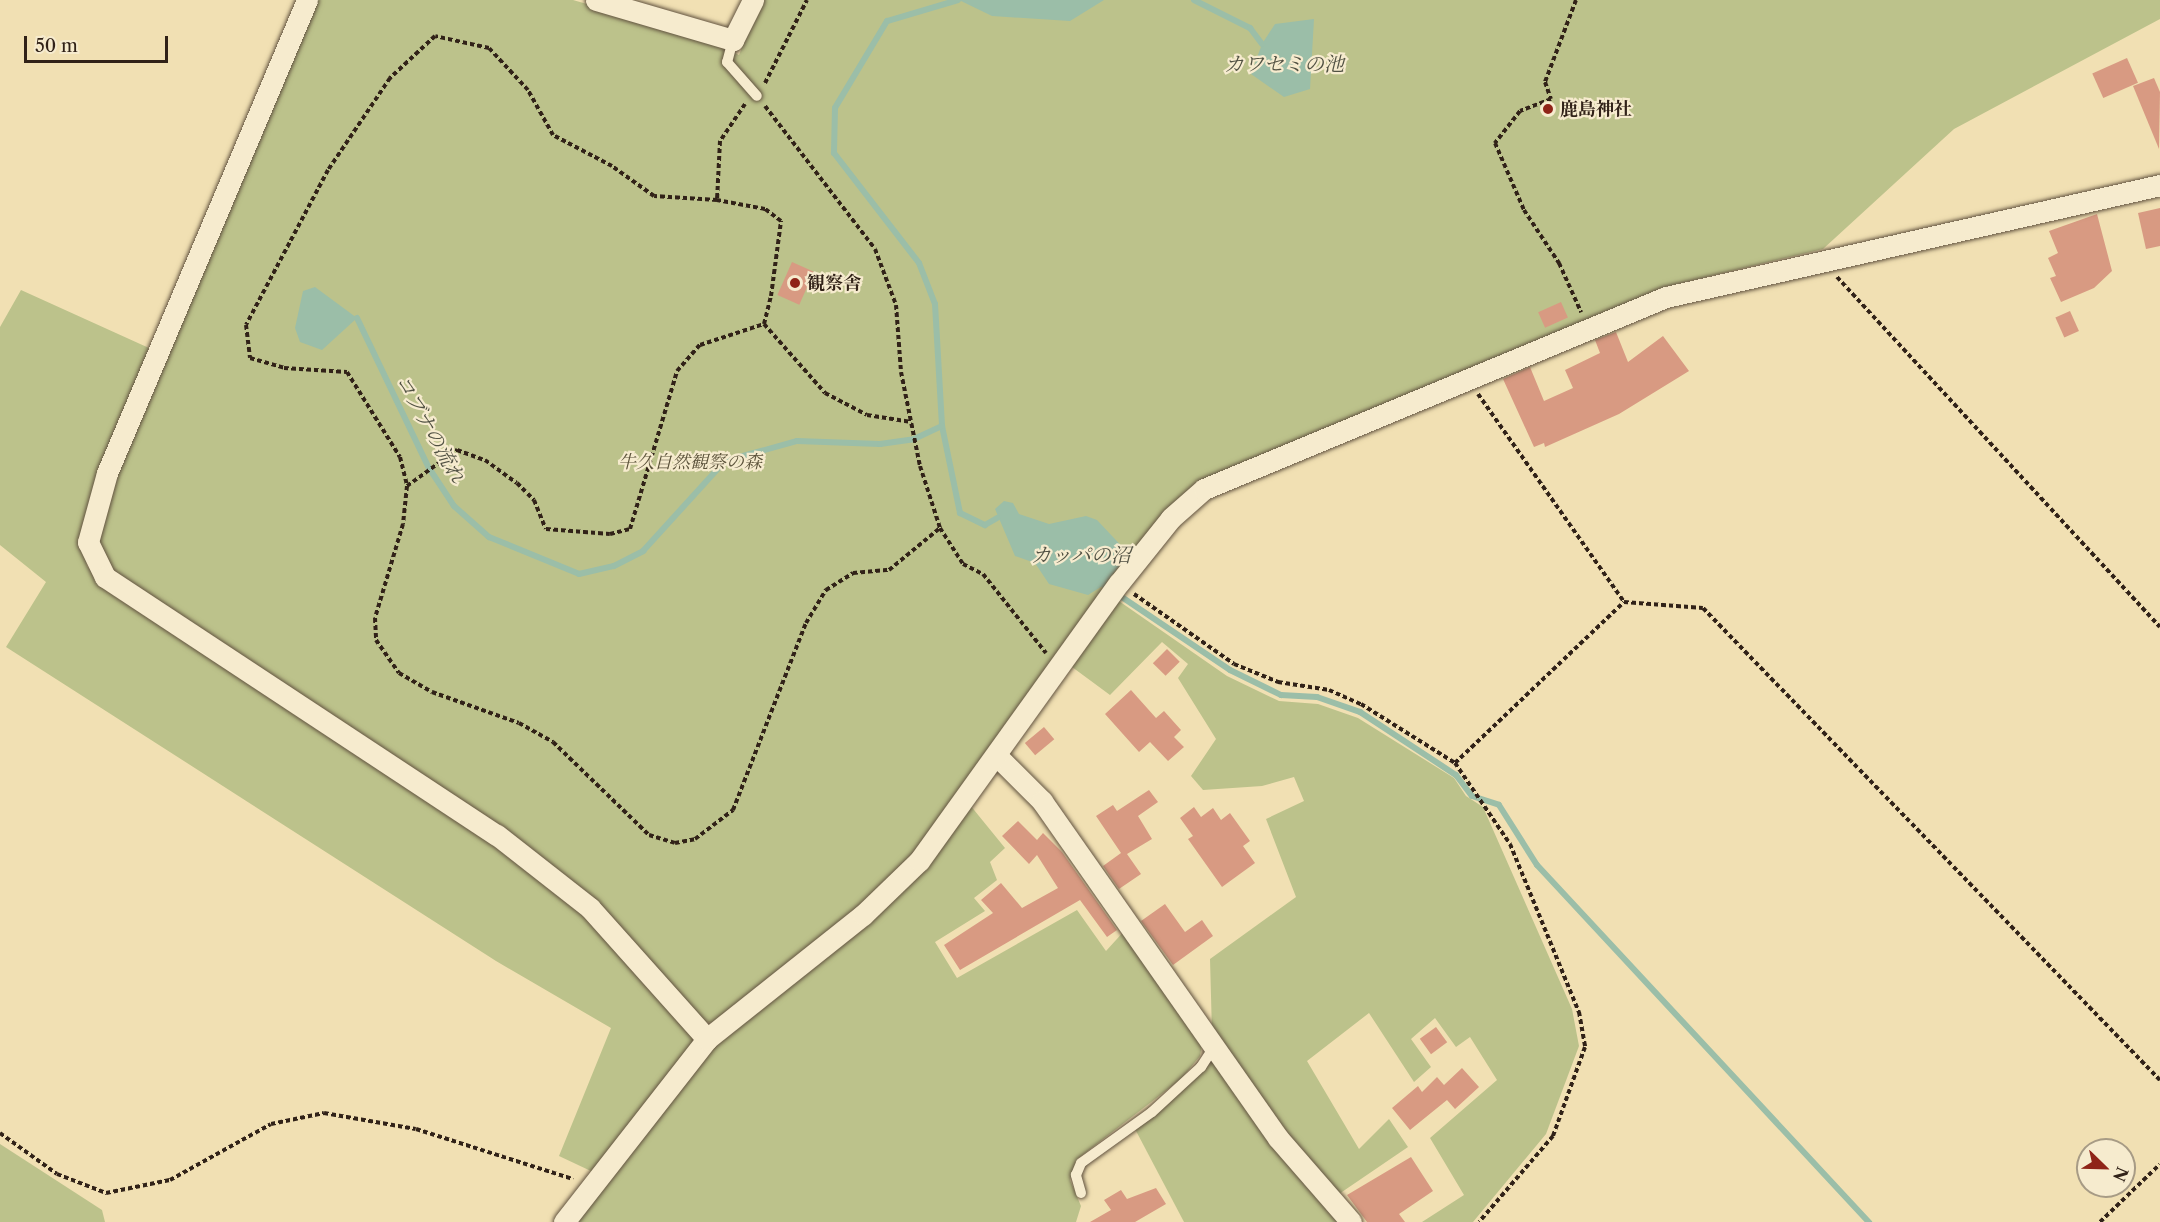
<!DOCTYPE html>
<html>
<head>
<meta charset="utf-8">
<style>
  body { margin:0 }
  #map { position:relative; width:2160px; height:1222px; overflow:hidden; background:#f1e0b3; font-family:"Libre Caslon Text","Noto Serif JP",serif }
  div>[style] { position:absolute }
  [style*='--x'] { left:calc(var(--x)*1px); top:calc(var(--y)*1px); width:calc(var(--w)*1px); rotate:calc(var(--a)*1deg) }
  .green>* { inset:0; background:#bcc28b }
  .water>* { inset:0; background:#9bbea8 }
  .stream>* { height:6px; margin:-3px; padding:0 3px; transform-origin:3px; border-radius:3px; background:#9bbea8 }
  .building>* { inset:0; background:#d89a82; transform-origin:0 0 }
  .path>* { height:4px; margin-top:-2px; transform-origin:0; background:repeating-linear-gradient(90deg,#312218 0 4.5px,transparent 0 7.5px) }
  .roads { filter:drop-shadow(0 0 2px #61523f) drop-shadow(0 0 2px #61523f) }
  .service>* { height:10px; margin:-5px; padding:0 5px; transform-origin:5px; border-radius:5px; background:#f6ebce }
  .minor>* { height:21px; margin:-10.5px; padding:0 10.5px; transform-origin:10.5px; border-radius:10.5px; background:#f6ebce }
  .dots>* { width:16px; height:16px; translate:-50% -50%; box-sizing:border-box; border:3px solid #f6ebce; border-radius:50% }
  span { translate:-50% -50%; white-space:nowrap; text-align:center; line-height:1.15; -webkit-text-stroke:4.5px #f6ebce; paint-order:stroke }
  .poi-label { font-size:18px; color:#312218; font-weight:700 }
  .left { translate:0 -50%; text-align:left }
  .park-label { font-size:18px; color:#5b523a; font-style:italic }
  .water-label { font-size:20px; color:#515143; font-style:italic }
  .north { position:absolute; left:2076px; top:1138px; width:60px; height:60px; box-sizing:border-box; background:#f6ebce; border:2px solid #a79b85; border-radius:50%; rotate:113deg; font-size:16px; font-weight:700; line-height:24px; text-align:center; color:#312218 }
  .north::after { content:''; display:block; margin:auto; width:21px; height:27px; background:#8f2418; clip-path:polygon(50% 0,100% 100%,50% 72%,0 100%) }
  .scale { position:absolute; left:24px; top:36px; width:144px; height:27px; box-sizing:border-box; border:3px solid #312218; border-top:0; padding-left:8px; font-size:18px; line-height:21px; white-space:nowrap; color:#312218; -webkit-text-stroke:4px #f6ebce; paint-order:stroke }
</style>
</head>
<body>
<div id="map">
  <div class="green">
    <div style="clip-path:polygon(315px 0,573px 0,701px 37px,739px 55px,760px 0,2160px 0,2160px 19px,1954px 129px,1823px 249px,1665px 287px,1203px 479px,915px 851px,860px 906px,713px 1023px,701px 1021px,601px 908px,114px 576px,96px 545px,118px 469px)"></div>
    <div style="clip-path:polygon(21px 290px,149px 348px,81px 535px,87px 566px,108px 592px,502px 847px,585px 914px,691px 1027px,693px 1042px,593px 1172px,559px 1156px,611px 1028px,496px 961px,6px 647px,46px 582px,0 545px,0 327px)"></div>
    <div style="clip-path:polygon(1116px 599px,1227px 676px,1279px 701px,1318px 704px,1358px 718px,1454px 778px,1466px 796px,1483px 807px,1572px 1009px,1579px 1046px,1546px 1134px,1473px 1222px,1422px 1222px,1464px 1195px,1430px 1138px,1497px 1080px,1470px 1037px,1456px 1047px,1435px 1018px,1411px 1039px,1431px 1067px,1414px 1082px,1369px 1013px,1307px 1061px,1359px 1149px,1389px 1119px,1408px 1147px,1336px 1196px,1212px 1033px,1210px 959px,1296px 897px,1266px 819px,1304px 801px,1294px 777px,1262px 786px,1203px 790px,1191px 776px,1216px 739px,1178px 678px,1188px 664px,1162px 642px,1110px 695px,1068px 664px)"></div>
    <div style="clip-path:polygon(970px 805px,1005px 848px,990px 862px,997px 880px,974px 898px,985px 911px,935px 942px,957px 978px,1077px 910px,1106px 951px,1126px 929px,1203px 1039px,1200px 1056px,1181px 1079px,1076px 1160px,1070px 1180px,1081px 1206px,1076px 1222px,573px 1222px,720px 1038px)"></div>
    <div style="clip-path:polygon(1212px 1059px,1342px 1222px,1184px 1222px,1135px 1129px)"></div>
    <div style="clip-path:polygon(0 1144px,102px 1210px,105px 1222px,0 1222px)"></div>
  </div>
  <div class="water">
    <div style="clip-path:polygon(959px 0,1104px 0,1070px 21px,992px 16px)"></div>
    <div style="clip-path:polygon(1314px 19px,1310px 89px,1284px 97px,1251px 74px,1262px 44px,1275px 24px)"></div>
    <div style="clip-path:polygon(315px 287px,357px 318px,322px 350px,300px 342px,295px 328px,303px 291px)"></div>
    <div style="clip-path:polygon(1004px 501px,1013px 503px,1019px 514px,1049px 524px,1086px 516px,1097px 520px,1129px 554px,1104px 585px,1088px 595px,1049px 584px,1035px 563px,1015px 556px,995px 509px)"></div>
  </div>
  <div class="stream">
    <div style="--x:958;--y:0;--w:74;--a:163.5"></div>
    <div style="--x:887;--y:21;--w:101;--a:120.9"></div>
    <div style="--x:835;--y:108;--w:45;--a:91.3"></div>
    <div style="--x:834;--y:153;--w:139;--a:52.3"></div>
    <div style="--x:919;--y:263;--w:44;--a:68.7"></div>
    <div style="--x:935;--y:304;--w:122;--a:86.7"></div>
    <div style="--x:942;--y:426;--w:89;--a:78.3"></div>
    <div style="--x:960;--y:513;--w:28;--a:26"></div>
    <div style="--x:985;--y:525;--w:14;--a:-30"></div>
    <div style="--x:1194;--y:0;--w:63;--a:26.6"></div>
    <div style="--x:1250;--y:28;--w:20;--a:53"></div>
    <div style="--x:357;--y:318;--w:166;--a:64.4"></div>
    <div style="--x:429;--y:468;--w:45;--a:56.7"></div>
    <div style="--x:454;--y:506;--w:47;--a:41.5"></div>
    <div style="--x:489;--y:537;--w:97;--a:22.3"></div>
    <div style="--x:579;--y:574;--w:36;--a:-13"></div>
    <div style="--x:614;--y:566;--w:33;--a:-27"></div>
    <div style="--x:643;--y:551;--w:122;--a:-47.7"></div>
    <div style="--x:725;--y:461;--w:75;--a:-15.5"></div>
    <div style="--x:797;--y:441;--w:83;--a:2.1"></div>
    <div style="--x:880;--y:444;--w:34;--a:-8"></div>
    <div style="--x:914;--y:439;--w:31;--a:-25"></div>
    <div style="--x:1104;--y:585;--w:152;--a:34"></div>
    <div style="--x:1230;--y:670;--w:57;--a:26.1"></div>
    <div style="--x:1281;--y:695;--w:36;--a:3"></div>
    <div style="--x:1317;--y:697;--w:46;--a:19.2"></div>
    <div style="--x:1360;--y:712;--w:115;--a:33.3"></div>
    <div style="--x:1456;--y:775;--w:26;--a:53"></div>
    <div style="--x:1472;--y:796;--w:28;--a:18"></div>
    <div style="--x:1499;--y:805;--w:71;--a:57.7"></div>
    <div style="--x:1537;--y:865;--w:488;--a:47.1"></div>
  </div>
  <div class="building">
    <div style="left:2127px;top:58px;width:27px;height:38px;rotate:66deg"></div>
    <div style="clip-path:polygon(2154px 78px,2160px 92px,2159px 149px,2133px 86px)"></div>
    <div style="clip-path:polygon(2160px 208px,2160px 246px,2146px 249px,2138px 213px)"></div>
    <div style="clip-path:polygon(2097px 214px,2112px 271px,2094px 288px,2061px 302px,2050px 278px,2056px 276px,2048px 258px,2058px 253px,2049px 231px)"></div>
    <div style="left:792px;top:262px;width:24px;height:36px;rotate:24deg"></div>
    <div style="left:1561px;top:302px;width:17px;height:25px;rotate:66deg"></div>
    <div style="left:2070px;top:311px;width:22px;height:16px;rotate:66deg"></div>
    <div style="clip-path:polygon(1616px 332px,1628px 362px,1663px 336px,1689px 371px,1619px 414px,1545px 447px,1544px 443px,1534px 447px,1503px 379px,1530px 367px,1544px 401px,1573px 388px,1565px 370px,1600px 353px,1595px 340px)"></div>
    <div style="left:1167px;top:649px;width:18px;height:20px;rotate:45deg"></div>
    <div style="clip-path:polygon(1131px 690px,1156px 718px,1164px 711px,1181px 730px,1174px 737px,1184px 747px,1168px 761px,1150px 742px,1139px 752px,1105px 714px)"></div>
    <div style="left:1044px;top:727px;width:16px;height:25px;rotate:50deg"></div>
    <div style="clip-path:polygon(1149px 790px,1158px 802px,1138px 816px,1152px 839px,1127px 854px,1141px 874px,1119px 889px,1103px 866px,1121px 853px,1096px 816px,1113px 805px,1117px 811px)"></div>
    <div style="clip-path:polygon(1194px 807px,1201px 817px,1213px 808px,1221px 820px,1230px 813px,1250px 841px,1243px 846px,1255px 863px,1222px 887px,1188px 839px,1193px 836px,1180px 818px)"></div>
    <div style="clip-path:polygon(1018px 821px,1037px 840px,1043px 833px,1062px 852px,1117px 930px,1107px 937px,1080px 900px,960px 970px,944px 945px,993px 913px,981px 900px,1001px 883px,1022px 908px,1058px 888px,1037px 855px,1029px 864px,1002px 836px)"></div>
    <div style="clip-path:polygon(1165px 904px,1185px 932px,1202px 920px,1213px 936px,1173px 965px,1141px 921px)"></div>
    <div style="left:1436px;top:1027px;width:19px;height:20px;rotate:54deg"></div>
    <div style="clip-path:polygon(1462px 1068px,1479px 1087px,1455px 1109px,1447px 1100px,1410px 1130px,1392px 1108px,1418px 1086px,1422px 1092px,1437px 1077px,1444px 1085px)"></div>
    <div style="clip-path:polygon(1411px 1157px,1433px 1191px,1399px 1214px,1405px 1222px,1367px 1222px,1347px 1195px)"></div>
    <div style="clip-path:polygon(1156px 1188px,1166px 1204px,1135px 1222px,1090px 1222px,1111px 1210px,1104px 1200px,1121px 1190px,1127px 1199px)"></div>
  </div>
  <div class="path">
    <div style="--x:1576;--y:0;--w:88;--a:110.7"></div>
    <div style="--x:1545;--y:82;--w:18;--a:71"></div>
    <div style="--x:1551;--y:99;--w:33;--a:159"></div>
    <div style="--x:1520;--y:111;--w:41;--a:128"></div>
    <div style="--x:1495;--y:143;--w:73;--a:66.6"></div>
    <div style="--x:1524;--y:210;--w:64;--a:56.6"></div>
    <div style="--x:1559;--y:263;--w:54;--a:65.8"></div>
    <div style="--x:765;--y:83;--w:93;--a:-63.2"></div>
    <div style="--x:745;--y:104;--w:45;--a:124"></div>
    <div style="--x:720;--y:141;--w:59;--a:92.9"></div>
    <div style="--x:717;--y:200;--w:63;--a:-176.4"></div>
    <div style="--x:654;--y:196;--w:52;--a:-144.5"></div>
    <div style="--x:612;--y:166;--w:67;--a:-152.3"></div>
    <div style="--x:553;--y:135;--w:51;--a:-119.1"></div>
    <div style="--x:528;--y:90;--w:57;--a:-132.9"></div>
    <div style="--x:489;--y:48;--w:55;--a:-167.5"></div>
    <div style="--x:435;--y:36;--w:62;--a:137"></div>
    <div style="--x:390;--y:78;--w:111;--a:124"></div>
    <div style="--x:328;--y:170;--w:175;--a:117.9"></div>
    <div style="--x:246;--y:325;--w:33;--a:83"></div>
    <div style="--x:250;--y:358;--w:35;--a:16"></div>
    <div style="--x:284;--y:368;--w:63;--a:3.6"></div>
    <div style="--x:347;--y:372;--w:100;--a:58.1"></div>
    <div style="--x:400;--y:457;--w:30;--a:76"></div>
    <div style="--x:407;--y:486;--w:38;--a:96"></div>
    <div style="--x:403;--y:524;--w:98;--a:106.6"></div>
    <div style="--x:375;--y:618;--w:22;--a:87"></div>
    <div style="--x:376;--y:640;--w:40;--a:55.1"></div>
    <div style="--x:399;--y:673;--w:38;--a:30"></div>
    <div style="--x:432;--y:692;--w:92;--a:19.6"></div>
    <div style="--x:519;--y:723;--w:39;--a:29"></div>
    <div style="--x:553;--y:742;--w:134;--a:44.1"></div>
    <div style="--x:649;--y:835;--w:27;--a:17"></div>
    <div style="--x:675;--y:843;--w:20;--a:-11"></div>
    <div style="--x:695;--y:839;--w:48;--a:-37.3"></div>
    <div style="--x:733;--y:810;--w:201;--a:-68.7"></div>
    <div style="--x:806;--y:623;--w:39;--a:-59"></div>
    <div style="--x:826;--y:590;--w:32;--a:-32"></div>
    <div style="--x:853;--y:573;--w:36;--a:-5"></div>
    <div style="--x:889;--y:570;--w:66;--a:-39.5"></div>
    <div style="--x:765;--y:106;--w:180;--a:52.4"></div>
    <div style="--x:875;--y:249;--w:60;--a:69.4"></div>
    <div style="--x:896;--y:305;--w:67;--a:85.7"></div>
    <div style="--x:901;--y:372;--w:96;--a:78.6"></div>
    <div style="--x:920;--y:466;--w:65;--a:72.1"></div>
    <div style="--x:940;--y:528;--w:43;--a:57.4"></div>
    <div style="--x:963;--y:564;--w:22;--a:27"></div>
    <div style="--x:983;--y:574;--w:101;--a:51.4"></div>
    <div style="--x:1837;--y:277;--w:476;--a:47.3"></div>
    <div style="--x:764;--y:324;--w:92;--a:48.5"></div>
    <div style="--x:825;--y:393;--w:47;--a:27.6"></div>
    <div style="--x:867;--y:415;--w:45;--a:9"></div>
    <div style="--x:1478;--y:394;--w:254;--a:54.9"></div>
    <div style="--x:407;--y:486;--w:62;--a:-35.8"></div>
    <div style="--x:457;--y:450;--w:30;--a:20"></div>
    <div style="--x:485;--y:460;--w:39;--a:36"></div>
    <div style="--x:517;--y:483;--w:24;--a:45"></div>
    <div style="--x:534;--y:500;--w:31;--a:68"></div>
    <div style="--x:546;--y:529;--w:64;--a:4.5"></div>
    <div style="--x:610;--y:534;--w:21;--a:-14"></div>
    <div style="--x:630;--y:529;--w:165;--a:-73.4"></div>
    <div style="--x:677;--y:371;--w:35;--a:-49"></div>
    <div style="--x:700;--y:345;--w:67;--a:-18.2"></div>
    <div style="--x:764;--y:324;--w:29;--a:-76"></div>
    <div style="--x:771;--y:296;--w:76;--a:-82.4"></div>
    <div style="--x:781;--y:221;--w:20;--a:-143"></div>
    <div style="--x:765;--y:209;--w:49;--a:-169.4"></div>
    <div style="--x:1134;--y:594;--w:122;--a:35"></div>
    <div style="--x:1234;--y:664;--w:48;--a:22.2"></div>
    <div style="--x:1278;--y:682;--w:52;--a:8.9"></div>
    <div style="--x:1329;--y:690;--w:35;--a:24"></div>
    <div style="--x:1361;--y:704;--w:111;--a:32.1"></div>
    <div style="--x:1455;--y:763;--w:98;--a:55.8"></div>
    <div style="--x:1510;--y:844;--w:182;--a:67.7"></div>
    <div style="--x:1579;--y:1012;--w:36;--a:80"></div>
    <div style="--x:1585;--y:1047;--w:95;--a:109.8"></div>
    <div style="--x:1553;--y:1136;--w:113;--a:130.7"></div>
    <div style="--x:1455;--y:763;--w:233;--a:-43.6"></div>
    <div style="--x:1624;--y:602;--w:79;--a:4.3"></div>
    <div style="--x:1703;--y:608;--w:657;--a:45.93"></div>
    <div style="--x:0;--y:1133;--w:70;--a:35.7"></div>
    <div style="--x:57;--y:1174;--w:53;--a:21.2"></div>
    <div style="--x:106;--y:1193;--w:65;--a:-11.5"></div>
    <div style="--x:170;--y:1180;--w:115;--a:-29"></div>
    <div style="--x:271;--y:1124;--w:54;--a:-11.7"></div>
    <div style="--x:324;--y:1113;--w:93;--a:9.9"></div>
    <div style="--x:416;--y:1129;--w:165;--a:17.7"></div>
    <div style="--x:2100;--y:1222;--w:83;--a:-44"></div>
  </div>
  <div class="roads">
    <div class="service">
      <div style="--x:733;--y:40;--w:23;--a:105"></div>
      <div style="--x:727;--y:62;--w:45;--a:48.6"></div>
      <div style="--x:1081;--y:1193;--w:19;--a:-106"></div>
      <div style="--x:1076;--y:1175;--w:13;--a:-67"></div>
      <div style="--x:1081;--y:1163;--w:87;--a:-35.7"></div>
      <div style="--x:1152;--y:1112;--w:67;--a:-42.6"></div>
      <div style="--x:1201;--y:1067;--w:24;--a:-57"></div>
    </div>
    <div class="minor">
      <div style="--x:307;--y:0;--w:514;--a:112.92"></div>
      <div style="--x:107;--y:473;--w:72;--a:105.4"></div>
      <div style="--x:88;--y:542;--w:39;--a:64"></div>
      <div style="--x:105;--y:577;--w:469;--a:33.4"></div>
      <div style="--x:497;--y:835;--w:118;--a:38.1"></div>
      <div style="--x:590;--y:908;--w:176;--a:48.2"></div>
      <div style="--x:596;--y:0;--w:143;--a:16.3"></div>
      <div style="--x:733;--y:40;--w:45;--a:-63.4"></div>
      <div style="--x:997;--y:756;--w:64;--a:45"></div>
      <div style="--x:1042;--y:801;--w:411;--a:55"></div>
      <div style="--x:1278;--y:1138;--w:111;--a:49"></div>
      <div style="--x:564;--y:1222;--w:232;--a:-52"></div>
      <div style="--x:707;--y:1039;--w:199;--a:-38.5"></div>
      <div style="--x:863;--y:915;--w:78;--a:-44"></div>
      <div style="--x:919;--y:861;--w:342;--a:-54.3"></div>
      <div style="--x:1119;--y:583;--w:83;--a:-51.3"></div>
      <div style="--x:1171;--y:518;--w:44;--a:-41.3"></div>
      <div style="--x:1204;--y:489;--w:500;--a:-22.57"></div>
      <div style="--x:1666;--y:297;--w:507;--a:-12.77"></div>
    </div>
  </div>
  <div class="dots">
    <div style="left:1548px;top:109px;background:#8f2418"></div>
    <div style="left:795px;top:283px;background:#8f2418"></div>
  </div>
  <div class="poi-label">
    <span class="left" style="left:1560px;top:109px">鹿島神社</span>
    <span class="left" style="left:807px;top:283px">観察舎</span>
  </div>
  <div class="park-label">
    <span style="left:690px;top:462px">牛久自然観察の森</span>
  </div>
  <div class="water-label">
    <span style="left:1284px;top:64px">カワセミの池</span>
    <span style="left:430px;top:429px;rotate:61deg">コブナの流れ</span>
    <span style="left:1081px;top:555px">カッパの沼</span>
  </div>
  <div class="north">N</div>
  <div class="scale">50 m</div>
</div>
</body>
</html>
